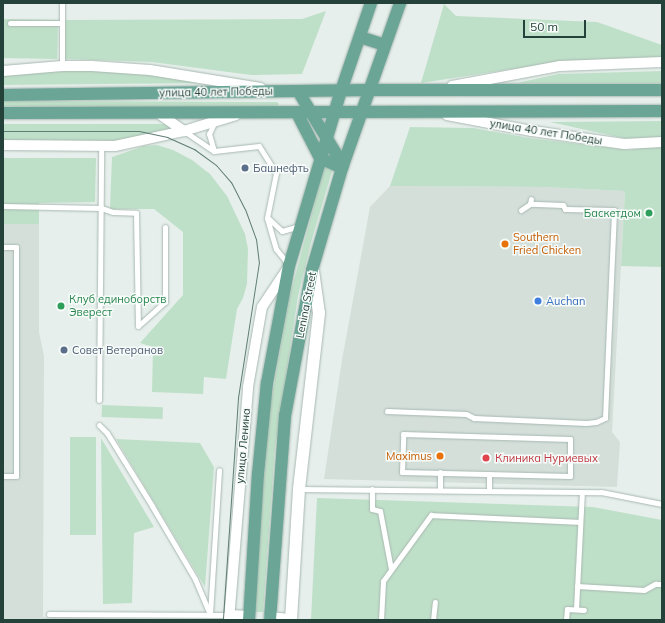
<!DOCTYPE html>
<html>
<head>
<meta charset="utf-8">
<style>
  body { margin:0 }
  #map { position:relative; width:665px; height:623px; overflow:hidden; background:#e6efeb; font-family:Mulish,sans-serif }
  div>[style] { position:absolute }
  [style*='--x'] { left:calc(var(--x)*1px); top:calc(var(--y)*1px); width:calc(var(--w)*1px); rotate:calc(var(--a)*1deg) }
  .built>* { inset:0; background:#d4dfda }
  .green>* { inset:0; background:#bfe0c8; transform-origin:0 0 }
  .roads { filter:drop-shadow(0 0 1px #a8b8b2) drop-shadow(0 0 1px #a8b8b2) }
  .service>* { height:5px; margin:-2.5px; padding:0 2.5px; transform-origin:2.5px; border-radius:2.5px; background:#fff }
  .minor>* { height:10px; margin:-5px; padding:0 5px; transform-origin:5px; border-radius:5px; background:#fff }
  .tertiary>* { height:12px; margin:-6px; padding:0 6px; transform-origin:6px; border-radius:6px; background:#fff }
  .primary>* { height:12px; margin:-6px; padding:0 6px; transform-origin:6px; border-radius:6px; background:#6aa596 }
  .tram>* { height:1px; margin:-0.5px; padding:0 0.5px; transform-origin:0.5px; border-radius:0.5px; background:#5f7d75 }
  .dots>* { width:11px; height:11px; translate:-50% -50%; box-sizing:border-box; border:2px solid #f7fbf9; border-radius:50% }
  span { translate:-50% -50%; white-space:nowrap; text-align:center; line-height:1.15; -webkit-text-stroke:3px #f7fbf9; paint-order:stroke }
  .street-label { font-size:11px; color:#24423a }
  .service-label { font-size:11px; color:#4e5e75 }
  .left { translate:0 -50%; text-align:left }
  .leisure-label { font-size:11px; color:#27864d }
  .right { translate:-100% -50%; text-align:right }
  .food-label { font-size:11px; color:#c56008 }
  .shop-label { font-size:11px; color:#366cbe }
  .health-label { font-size:11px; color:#be3a42 }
  .frame { position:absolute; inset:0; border:4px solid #24423a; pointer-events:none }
  .scale { position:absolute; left:523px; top:20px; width:63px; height:18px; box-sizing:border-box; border:2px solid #24423a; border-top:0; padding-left:5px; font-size:12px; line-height:14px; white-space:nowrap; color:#24423a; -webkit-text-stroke:3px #f7fbf9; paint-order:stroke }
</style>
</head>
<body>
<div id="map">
  <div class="built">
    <div style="clip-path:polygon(390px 186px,544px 187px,625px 191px,612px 432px,620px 442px,617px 487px,324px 479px,342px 360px,370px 207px)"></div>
    <div style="clip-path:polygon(3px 224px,39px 224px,39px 332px,44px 356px,43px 617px,202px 620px,3px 620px)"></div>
  </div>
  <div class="green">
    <div style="clip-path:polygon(444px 4px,456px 16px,597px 22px,662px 45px,662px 57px,558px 62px,421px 83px)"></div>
    <div style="clip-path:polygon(326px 11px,302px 74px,251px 75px,152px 62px,65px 59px,63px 20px,302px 19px)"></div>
    <div style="left:58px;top:20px;width:39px;height:55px;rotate:91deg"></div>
    <div style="clip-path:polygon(87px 70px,155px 75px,208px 83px,3px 85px,3px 75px,5px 74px)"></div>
    <div style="clip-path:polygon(662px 71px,662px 83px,517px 83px,558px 74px)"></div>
    <div style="clip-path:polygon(3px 101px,277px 102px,279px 104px,277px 107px,3px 106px)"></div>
    <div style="clip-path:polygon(662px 121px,662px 137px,627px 139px,550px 122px)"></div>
    <div style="clip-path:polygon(3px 124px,169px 124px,176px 129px,116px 141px,3px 141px)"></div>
    <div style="clip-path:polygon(410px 127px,473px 128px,529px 138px,629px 150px,662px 145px,662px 267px,621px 266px,625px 191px,544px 187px,390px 186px)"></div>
    <div style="clip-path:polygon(157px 145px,173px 150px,192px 160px,210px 174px,227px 196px,245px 234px,248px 249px,247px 284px,243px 298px,237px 309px,226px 379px,204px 377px,203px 394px,152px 392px,153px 347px,140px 343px,183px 295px,183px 232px,154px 209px,110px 209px,112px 157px,144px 146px)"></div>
    <div style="clip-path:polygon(3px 158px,96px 158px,95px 202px,39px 203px,39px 224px,3px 224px)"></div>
    <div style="clip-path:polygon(325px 165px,333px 168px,312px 239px,298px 296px,275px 448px,263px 612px,255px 612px,261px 509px,271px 401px,290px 295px)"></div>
    <div style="left:102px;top:405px;width:61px;height:12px;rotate:2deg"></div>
    <div style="left:70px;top:437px;width:26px;height:98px"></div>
    <div style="clip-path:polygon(101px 438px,154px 527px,134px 533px,132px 603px,103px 604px)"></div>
    <div style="clip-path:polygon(116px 439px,200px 443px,214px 467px,205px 587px)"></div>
    <div style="clip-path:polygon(317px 498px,593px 507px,662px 520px,662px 620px,311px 620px)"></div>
  </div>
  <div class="roads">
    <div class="service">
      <div style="--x:62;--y:3;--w:63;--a:90"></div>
      <div style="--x:10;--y:23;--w:52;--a:0"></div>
      <div style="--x:184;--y:131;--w:36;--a:34"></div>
      <div style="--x:214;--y:151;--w:45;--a:-6.3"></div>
      <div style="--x:259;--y:146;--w:32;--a:58"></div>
      <div style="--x:276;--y:173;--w:46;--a:101.3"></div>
      <div style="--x:267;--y:218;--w:32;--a:74"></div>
      <div style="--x:276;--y:249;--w:21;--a:51"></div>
      <div style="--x:214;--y:151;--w:18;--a:-106"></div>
      <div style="--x:209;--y:134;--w:14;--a:-65"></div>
      <div style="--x:3;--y:206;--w:98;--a:1.2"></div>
      <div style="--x:101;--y:208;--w:13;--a:18"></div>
      <div style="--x:113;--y:212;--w:23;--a:2"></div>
      <div style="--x:136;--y:213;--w:113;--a:89"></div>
      <div style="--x:138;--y:326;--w:36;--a:-42"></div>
      <div style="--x:165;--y:302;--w:75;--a:-90"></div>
      <div style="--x:521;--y:210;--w:11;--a:-34"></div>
      <div style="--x:530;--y:204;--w:5;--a:-79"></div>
      <div style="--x:268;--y:218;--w:19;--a:43"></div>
      <div style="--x:282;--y:231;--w:19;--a:-16"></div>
      <div style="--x:3;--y:247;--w:13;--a:0"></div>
      <div style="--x:16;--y:247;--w:229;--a:90"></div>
      <div style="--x:16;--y:476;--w:13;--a:180"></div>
      <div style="--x:99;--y:400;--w:254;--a:-89.5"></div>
      <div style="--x:387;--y:411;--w:79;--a:2.2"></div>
      <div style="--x:466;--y:414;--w:9;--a:27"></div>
      <div style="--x:474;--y:418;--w:112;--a:2.6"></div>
      <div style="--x:586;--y:423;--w:10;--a:-6"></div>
      <div style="--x:596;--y:422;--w:10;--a:-24"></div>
      <div style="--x:605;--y:418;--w:208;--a:-87.5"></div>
      <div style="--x:614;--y:210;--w:49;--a:-178.8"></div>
      <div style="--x:565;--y:209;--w:4;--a:-117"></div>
      <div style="--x:563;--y:205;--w:33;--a:-178"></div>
      <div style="--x:99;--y:425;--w:11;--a:45"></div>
      <div style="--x:107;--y:433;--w:86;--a:58.3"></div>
      <div style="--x:152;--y:506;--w:85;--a:59.5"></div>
      <div style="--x:195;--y:579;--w:39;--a:67"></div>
      <div style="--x:403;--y:434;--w:167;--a:1.7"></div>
      <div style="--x:570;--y:439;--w:37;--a:90"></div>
      <div style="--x:570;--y:476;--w:168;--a:-178.6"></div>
      <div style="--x:402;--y:472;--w:38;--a:-88"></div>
      <div style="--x:299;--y:489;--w:302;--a:0.6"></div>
      <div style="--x:601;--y:492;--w:62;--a:11.1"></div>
      <div style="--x:372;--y:489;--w:20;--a:90"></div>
      <div style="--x:372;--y:509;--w:8;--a:14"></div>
      <div style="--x:380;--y:511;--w:59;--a:79.3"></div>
      <div style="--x:440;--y:490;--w:18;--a:-90"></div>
      <div style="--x:489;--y:491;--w:17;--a:-90"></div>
      <div style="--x:577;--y:586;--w:67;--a:3.4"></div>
      <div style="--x:644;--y:590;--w:13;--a:-29"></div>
      <div style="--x:655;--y:584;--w:7;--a:0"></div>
      <div style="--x:576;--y:609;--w:117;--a:-87.1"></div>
      <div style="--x:49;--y:614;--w:181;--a:0.3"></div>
      <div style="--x:210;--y:614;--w:144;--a:-86.4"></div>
      <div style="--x:381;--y:620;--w:39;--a:-87"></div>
      <div style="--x:383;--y:581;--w:82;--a:-54"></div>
      <div style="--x:431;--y:515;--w:148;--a:2.7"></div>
      <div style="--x:433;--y:620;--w:18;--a:-84"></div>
      <div style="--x:566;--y:620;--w:11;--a:-85"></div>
      <div style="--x:567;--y:609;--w:17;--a:3"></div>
    </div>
    <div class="minor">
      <div style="--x:3;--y:71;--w:59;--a:-4.8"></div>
      <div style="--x:62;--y:66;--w:30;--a:0"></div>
      <div style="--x:92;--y:66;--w:58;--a:3.9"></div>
      <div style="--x:150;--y:70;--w:112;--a:9.2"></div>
      <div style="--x:452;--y:86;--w:110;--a:-10.5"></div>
      <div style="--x:560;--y:66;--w:102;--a:-2.2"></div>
      <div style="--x:158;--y:113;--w:32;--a:35"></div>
      <div style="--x:447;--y:115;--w:86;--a:10.7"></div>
      <div style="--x:532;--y:131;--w:93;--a:8"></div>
      <div style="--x:624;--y:144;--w:38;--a:-3"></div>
      <div style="--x:3;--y:145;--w:112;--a:0.5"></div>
      <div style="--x:115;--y:146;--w:71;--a:-12.3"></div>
      <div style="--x:184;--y:131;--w:54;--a:-17.1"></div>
      <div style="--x:230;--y:615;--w:20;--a:3"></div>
      <div style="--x:229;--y:620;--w:234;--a:-85.3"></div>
      <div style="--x:248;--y:387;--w:81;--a:-80.1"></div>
      <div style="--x:262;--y:307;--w:47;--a:-56.3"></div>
    </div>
    <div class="tertiary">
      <div style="--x:270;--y:618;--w:19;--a:6"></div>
      <div style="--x:291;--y:620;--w:131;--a:-86.5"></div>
      <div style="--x:299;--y:489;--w:177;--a:-83.5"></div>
      <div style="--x:319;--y:313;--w:42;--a:-98.1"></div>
    </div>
    <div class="primary">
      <div style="--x:360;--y:37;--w:26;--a:18"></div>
      <div style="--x:298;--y:91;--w:87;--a:58.7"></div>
      <div style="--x:3;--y:95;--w:365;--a:-0.8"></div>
      <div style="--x:368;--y:90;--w:294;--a:0"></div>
      <div style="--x:3;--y:113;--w:659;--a:-0.17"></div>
      <div style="--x:297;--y:113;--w:51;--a:62.9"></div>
      <div style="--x:320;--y:158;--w:24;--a:24"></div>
      <div style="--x:249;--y:620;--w:146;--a:-86.5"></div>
      <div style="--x:258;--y:474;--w:91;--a:-84.4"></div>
      <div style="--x:267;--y:383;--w:119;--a:-79.4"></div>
      <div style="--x:289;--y:266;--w:183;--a:-73.5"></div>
      <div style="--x:341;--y:91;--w:93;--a:-71.2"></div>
      <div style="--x:270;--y:620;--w:205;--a:-85.8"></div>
      <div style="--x:285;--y:416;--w:148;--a:-79.5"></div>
      <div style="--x:312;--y:270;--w:106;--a:-73.6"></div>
      <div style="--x:342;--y:168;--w:175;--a:-70.6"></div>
    </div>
  </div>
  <div class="tram">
    <div style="--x:3;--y:131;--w:136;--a:0"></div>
    <div style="--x:139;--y:131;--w:29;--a:12"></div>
    <div style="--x:167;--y:137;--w:30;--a:24"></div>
    <div style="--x:194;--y:149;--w:27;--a:36"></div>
    <div style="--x:216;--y:165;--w:23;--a:49"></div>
    <div style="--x:231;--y:182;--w:30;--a:63"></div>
    <div style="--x:245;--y:209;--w:32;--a:70"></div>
    <div style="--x:256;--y:239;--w:23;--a:83"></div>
    <div style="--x:259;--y:262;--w:138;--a:98.8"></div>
    <div style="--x:238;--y:398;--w:223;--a:93.9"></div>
  </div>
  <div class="dots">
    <div style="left:245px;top:168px;background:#5c6f8a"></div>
    <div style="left:649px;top:213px;background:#2e9e5b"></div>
    <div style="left:505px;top:244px;background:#e8710a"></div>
    <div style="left:538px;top:301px;background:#3f7fe0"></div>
    <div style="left:61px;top:306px;background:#2e9e5b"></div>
    <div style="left:64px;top:350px;background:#5c6f8a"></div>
    <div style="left:440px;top:456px;background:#e8710a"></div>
    <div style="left:486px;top:458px;background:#e0444e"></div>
  </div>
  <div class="street-label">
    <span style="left:216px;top:92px;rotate:-1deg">улица 40 лет Победы</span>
    <span style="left:546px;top:132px;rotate:9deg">улица 40 лет Победы</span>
    <span style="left:306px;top:305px;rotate:-79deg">Lenina Street</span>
    <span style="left:243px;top:446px;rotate:-85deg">улица Ленина</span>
  </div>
  <div class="service-label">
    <span class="left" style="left:253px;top:168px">Башнефть</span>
    <span class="left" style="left:72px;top:350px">Совет Ветеранов</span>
  </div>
  <div class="leisure-label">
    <span class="right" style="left:641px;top:213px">Баскетдом</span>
    <span class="left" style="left:69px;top:306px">Клуб единоборств<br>Эверест</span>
  </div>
  <div class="food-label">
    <span class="left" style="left:513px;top:244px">Southern<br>Fried Chicken</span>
    <span class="right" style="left:432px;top:456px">Maximus</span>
  </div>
  <div class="shop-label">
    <span class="left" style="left:546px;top:301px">Auchan</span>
  </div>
  <div class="health-label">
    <span class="left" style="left:495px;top:458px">Клиника Нуриевых</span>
  </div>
  <div class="frame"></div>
  <div class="scale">50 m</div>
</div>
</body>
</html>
